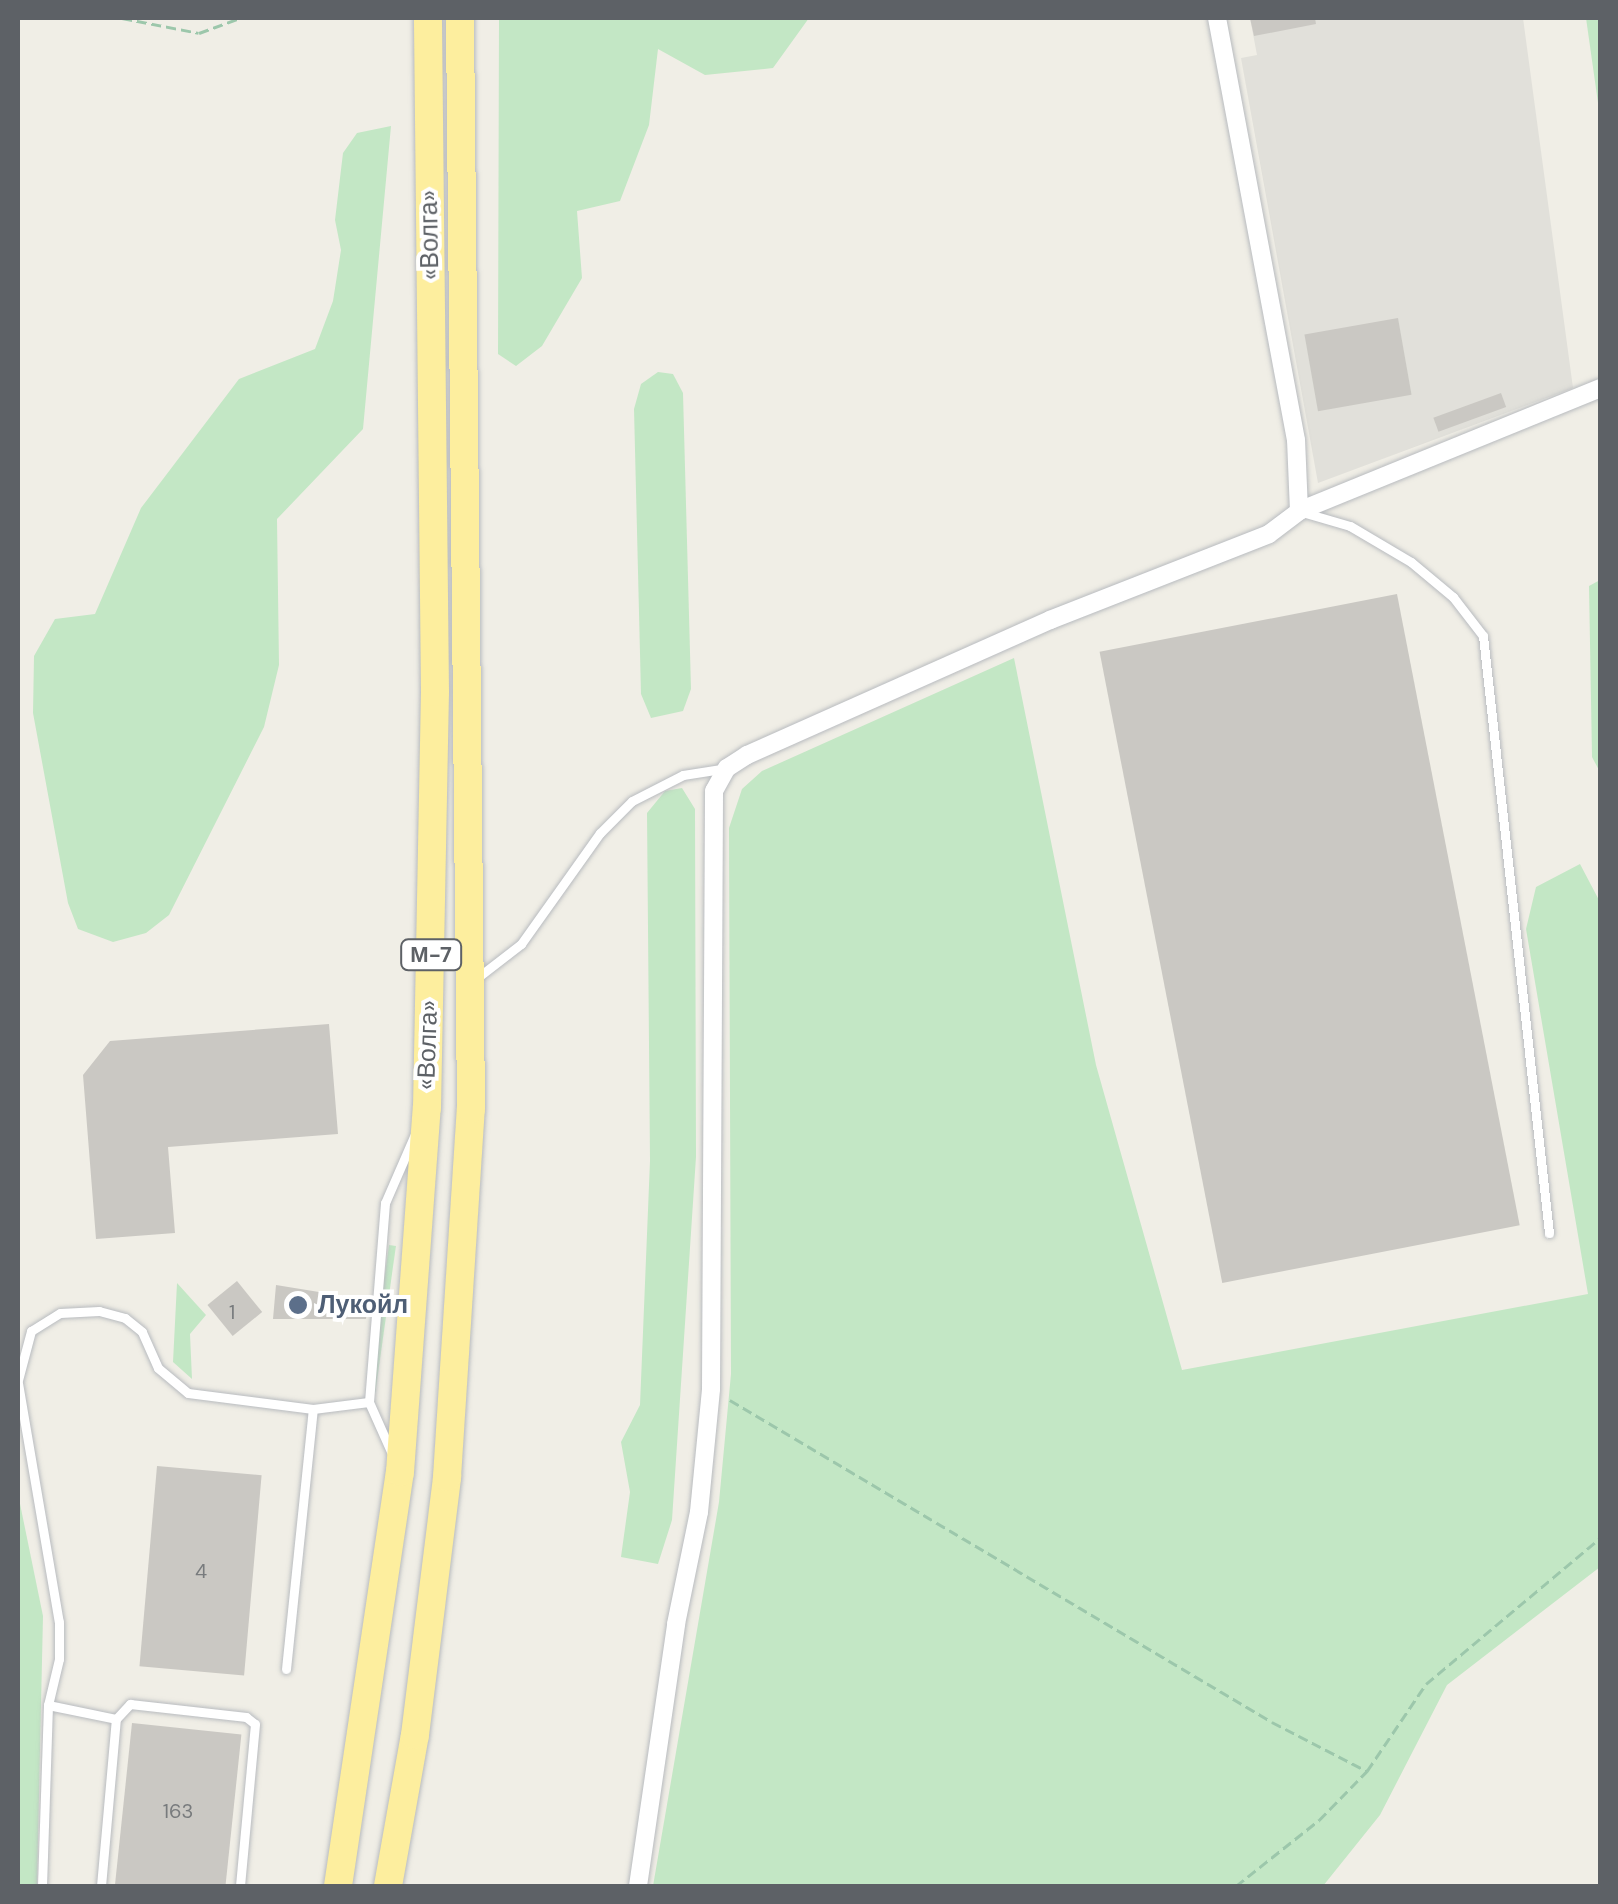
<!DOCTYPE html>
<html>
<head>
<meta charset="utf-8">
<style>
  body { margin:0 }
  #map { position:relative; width:1618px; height:1904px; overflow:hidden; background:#f0eee6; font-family:"DM Sans",sans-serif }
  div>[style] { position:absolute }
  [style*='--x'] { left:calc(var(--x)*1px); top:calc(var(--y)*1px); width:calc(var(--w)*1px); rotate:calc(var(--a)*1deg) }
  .industrial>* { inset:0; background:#e1e0da }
  .green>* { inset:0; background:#c3e7c5; transform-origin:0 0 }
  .building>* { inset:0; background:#cac8c3; transform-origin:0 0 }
  .path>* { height:2.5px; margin-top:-1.25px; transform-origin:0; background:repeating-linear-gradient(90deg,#9cc7ab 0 10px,transparent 0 15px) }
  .roads { filter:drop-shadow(0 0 2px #b8bbbf) drop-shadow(0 0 2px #b8bbbf) }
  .service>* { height:9px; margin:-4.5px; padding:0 4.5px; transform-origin:4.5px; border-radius:4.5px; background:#fff }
  .minor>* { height:18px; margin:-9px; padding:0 9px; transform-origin:9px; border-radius:9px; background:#fff }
  .trunk>* { height:28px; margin:-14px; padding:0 14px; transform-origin:14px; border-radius:14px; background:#fdee9e }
  .dots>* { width:28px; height:28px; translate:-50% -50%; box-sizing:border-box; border:5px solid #fff; border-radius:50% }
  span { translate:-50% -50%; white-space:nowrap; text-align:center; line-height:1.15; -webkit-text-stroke:8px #fff; paint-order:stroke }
  .number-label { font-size:20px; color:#787b7d }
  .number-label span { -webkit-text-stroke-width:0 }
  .shield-label span { padding:2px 8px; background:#fff; border:2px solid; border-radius:8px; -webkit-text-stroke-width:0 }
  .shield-label { font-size:22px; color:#5d6166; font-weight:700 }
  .street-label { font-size:25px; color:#5d6166 }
  .service-label { font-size:25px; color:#4e5e75; font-weight:700 }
  .left { translate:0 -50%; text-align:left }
  .frame { position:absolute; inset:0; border:20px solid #5d6166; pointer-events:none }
</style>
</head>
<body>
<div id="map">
  <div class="industrial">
    <div style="clip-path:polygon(1250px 18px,1523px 18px,1573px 388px,1318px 483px,1241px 58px,1257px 55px)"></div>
  </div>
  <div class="green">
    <div style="clip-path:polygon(499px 18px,809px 18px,773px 68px,705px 75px,658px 49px,649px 125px,620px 201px,577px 211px,582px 278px,542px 346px,516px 366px,498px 354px)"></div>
    <div style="clip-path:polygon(1586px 18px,1600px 18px,1600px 117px)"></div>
    <div style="clip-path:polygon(391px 126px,363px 429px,277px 519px,279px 665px,264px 727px,169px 915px,146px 933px,113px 942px,78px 929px,68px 903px,33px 713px,34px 656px,55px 619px,95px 614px,141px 508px,239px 379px,315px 349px,333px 301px,341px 250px,335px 220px,343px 153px,357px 133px)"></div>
    <div style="clip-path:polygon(658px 372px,673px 374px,683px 393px,691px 689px,683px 711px,651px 718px,641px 694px,634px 409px,641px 384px)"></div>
    <div style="clip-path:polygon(1600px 580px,1600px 772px,1592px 757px,1589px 586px)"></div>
    <div style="clip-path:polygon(1014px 658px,1096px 1065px,1182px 1370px,1588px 1294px,1526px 929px,1536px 887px,1580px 864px,1600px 902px,1600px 1567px,1447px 1685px,1380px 1815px,1323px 1886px,653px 1886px,719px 1502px,731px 1374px,729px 828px,742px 789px,762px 771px)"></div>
    <div style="clip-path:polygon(682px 788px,695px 809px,696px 1157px,672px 1520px,658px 1564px,621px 1557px,630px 1492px,621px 1442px,640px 1405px,650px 1161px,647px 813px,665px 791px)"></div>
    <div style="left:389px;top:1245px;width:7px;height:148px;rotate:8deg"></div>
    <div style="clip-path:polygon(177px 1283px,206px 1315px,190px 1334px,192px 1379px,173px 1362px)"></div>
    <div style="clip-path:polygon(18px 1494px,43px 1616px,37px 1886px,18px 1886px)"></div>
  </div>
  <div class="building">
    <div style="clip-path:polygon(1250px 18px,1315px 18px,1316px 24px,1254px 36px)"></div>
    <div style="left:1398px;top:318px;width:78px;height:95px;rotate:80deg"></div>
    <div style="left:1501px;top:393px;width:15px;height:72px;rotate:70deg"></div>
    <div style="left:1397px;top:594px;width:643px;height:303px;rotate:79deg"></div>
    <div style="clip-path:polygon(329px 1024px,338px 1134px,168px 1147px,175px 1233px,96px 1239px,83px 1075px,110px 1041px)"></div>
    <div style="left:237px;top:1281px;width:40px;height:38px;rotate:51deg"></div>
    <div style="clip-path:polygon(276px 1285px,368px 1300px,366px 1319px,273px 1319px)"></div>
    <div style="left:157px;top:1466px;width:105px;height:201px;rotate:5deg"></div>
    <div style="left:132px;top:1723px;width:110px;height:164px;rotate:6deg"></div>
  </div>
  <div class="path">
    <div style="--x:122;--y:18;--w:78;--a:11"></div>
    <div style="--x:199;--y:33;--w:44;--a:-20.1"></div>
    <div style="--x:730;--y:1400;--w:630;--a:30.71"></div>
    <div style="--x:1272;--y:1722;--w:107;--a:27.3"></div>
    <div style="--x:1236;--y:1886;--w:106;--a:-38.5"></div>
    <div style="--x:1319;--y:1820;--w:69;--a:-45.6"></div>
    <div style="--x:1367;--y:1771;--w:105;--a:-55.9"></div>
    <div style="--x:1426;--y:1684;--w:227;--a:-40"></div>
  </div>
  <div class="roads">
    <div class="service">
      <div style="--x:1302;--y:512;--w:50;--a:16.3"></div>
      <div style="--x:1350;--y:526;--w:71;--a:30.5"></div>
      <div style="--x:1411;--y:562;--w:55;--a:39.8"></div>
      <div style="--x:1453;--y:597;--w:49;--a:52.4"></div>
      <div style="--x:1483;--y:636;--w:601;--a:83.69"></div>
      <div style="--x:477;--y:978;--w:56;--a:-37.7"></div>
      <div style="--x:521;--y:944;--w:136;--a:-54.6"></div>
      <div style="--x:600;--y:833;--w:45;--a:-45"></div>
      <div style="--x:632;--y:801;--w:57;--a:-27"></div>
      <div style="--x:683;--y:775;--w:45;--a:-9"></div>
      <div style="--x:18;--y:1380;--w:51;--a:-75.1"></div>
      <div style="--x:31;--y:1331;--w:34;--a:-32"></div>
      <div style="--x:60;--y:1313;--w:39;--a:-3"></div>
      <div style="--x:99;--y:1311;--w:27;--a:15"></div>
      <div style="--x:125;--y:1318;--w:22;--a:39"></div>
      <div style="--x:142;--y:1332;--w:39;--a:66"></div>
      <div style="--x:158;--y:1368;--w:39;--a:40"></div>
      <div style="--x:188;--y:1393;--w:126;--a:7.3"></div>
      <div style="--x:313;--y:1409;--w:56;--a:-7.1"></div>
      <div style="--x:18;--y:1383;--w:242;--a:80.3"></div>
      <div style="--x:59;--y:1622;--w:37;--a:90"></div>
      <div style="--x:59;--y:1659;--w:47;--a:103.4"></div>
      <div style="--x:48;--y:1705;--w:181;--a:91.9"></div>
      <div style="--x:393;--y:1456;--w:59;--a:-114"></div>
      <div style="--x:369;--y:1402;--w:200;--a:-85.4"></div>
      <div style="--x:385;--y:1203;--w:75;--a:-66.5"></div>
      <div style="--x:286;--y:1669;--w:261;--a:-84.1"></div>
      <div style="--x:48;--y:1705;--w:69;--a:11.6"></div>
      <div style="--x:101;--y:1886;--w:168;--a:-84.9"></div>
      <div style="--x:116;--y:1719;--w:21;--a:-47"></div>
      <div style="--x:130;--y:1704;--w:117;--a:6.4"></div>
      <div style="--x:246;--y:1717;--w:11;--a:38"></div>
      <div style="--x:255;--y:1724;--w:163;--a:95.3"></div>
    </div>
    <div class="minor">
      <div style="--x:1299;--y:511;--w:325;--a:-22.2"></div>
      <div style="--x:638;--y:1886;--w:265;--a:-81.7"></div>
      <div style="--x:676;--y:1624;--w:114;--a:-78.4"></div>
      <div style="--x:699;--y:1512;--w:124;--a:-84.4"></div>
      <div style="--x:711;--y:1389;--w:598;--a:-89.71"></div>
      <div style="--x:714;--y:791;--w:26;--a:-61"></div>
      <div style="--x:727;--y:768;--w:24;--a:-33"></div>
      <div style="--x:747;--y:755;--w:332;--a:-24"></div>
      <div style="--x:1050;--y:620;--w:235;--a:-21.4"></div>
      <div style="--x:1269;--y:534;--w:38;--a:-37"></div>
      <div style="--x:1299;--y:511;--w:71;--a:-92.4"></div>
      <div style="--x:1296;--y:440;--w:429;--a:-100.6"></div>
    </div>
    <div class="trunk">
      <div style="--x:338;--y:1886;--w:419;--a:-81.5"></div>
      <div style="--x:400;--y:1472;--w:365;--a:-85.8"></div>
      <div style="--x:427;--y:1108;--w:416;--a:-88.9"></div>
      <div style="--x:435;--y:692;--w:674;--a:-90.6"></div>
      <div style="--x:388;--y:1886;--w:153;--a:-79.9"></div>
      <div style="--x:415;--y:1735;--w:260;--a:-82.9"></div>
      <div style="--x:447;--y:1477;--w:369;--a:-86.3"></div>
      <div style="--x:471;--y:1109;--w:1091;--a:-90.58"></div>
    </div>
  </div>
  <div class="dots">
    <div style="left:298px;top:1305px;background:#5c6f8a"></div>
  </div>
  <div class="number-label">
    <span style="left:232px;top:1312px">1</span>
    <span style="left:201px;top:1571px">4</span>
    <span style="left:178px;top:1811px">163</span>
  </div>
  <div class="shield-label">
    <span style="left:431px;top:955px">М-7</span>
  </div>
  <div class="street-label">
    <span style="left:430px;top:235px;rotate:-91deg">«Волга»</span>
    <span style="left:428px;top:1045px;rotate:-88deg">«Волга»</span>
  </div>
  <div class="service-label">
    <span class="left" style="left:318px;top:1305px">Лукойл</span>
  </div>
  <div class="frame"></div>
</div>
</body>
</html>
